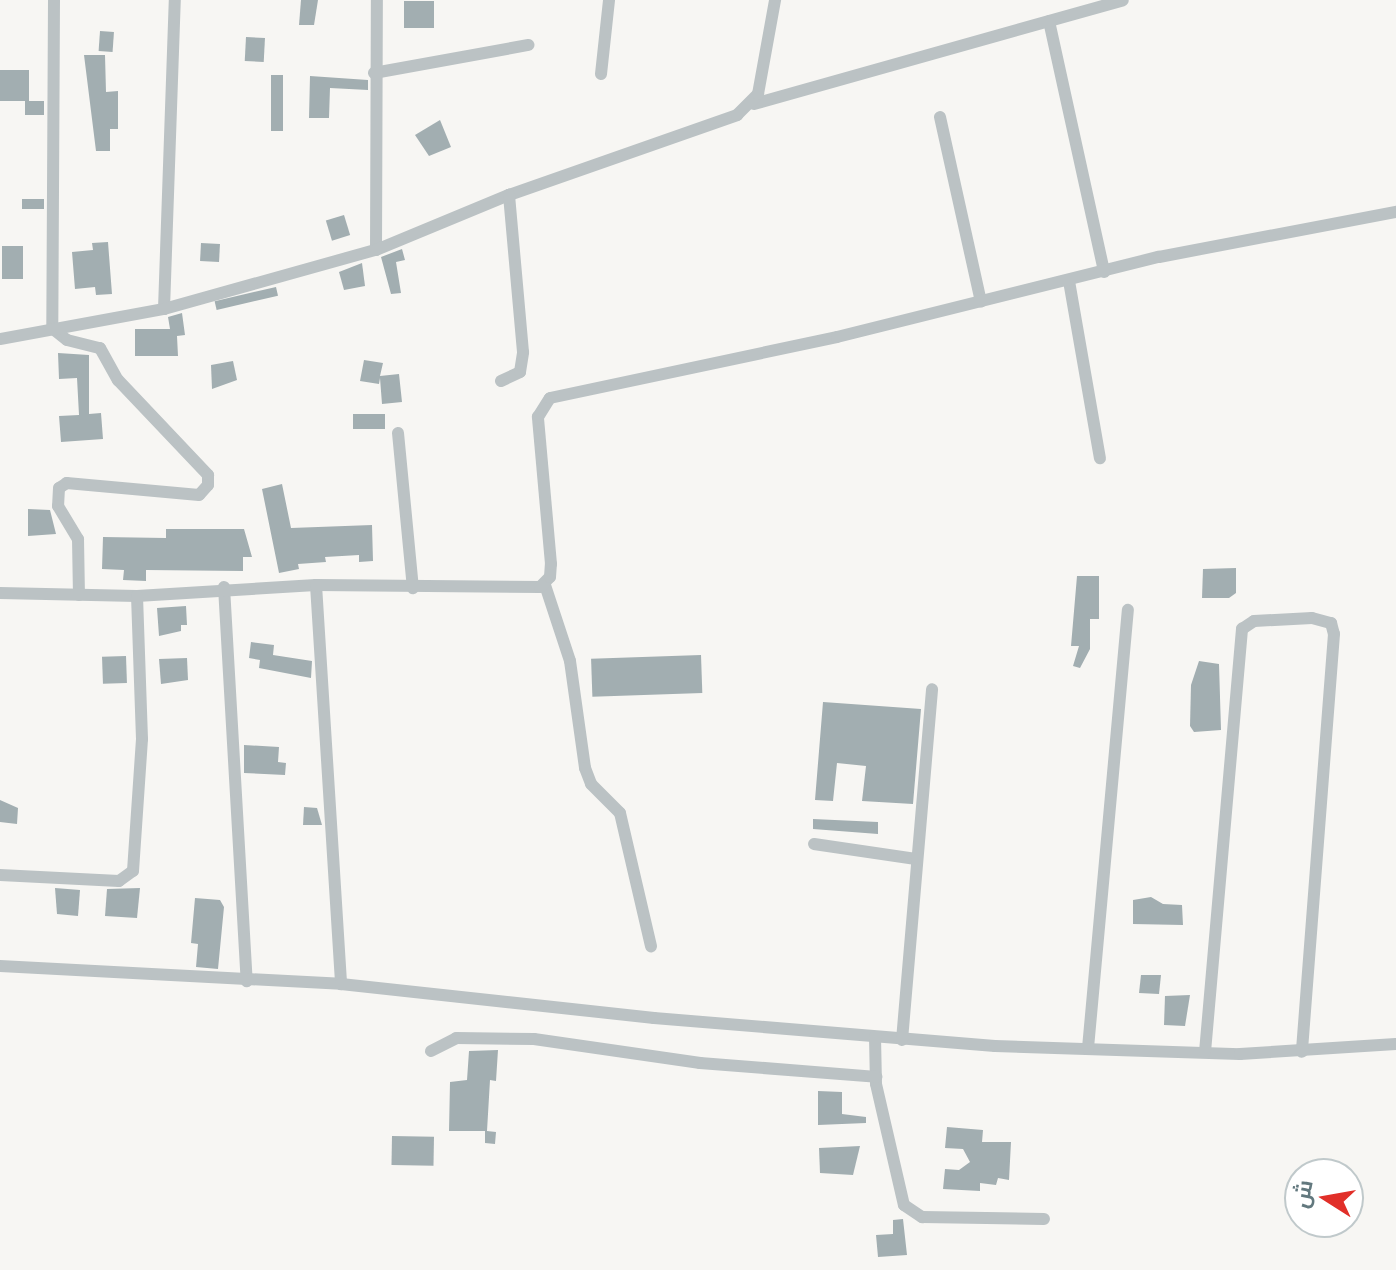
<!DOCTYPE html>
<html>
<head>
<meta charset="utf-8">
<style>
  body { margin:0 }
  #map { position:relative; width:1396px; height:1270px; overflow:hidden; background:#f7f6f3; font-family:"IBM Plex Sans",Cairo,sans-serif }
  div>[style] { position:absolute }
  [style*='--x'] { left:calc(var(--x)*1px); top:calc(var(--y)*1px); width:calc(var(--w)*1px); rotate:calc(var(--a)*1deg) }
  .building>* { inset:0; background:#a2aeb1; transform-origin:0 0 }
  .minor>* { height:12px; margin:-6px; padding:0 6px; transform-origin:6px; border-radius:6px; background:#bbc2c4 }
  span { translate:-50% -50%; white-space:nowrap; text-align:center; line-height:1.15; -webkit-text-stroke:8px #fff; paint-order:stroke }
  .north { position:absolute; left:1284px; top:1158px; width:80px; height:80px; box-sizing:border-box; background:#fff; border:2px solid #c0c9cb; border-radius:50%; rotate:281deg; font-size:22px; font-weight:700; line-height:32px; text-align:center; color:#62787e }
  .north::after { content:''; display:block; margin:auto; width:28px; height:36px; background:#e12f29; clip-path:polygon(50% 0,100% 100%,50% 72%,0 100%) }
</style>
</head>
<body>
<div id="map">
  <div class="building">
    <div style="clip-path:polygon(301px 0,318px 0,314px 25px,299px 25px)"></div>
    <div style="left:404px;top:1px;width:30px;height:27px"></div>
    <div style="left:100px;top:31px;width:14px;height:20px;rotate:4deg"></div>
    <div style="left:246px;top:37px;width:19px;height:24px;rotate:3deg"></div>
    <div style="clip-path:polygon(84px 55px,105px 55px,106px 92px,118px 91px,118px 129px,110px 129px,110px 151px,96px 151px)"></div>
    <div style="left:0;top:70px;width:29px;height:31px"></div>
    <div style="left:271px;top:75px;width:12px;height:56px"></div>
    <div style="clip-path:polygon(310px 76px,368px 80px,368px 90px,330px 88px,329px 118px,309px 118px)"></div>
    <div style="left:44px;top:101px;width:14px;height:19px;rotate:90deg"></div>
    <div style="clip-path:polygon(440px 120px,451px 147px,429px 156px,415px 135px)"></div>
    <div style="left:22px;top:199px;width:22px;height:10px"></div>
    <div style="left:344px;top:215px;width:21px;height:19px;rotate:73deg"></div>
    <div style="clip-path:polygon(108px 242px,112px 294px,96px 295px,95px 287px,75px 289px,72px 252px,93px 250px,92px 243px)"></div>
    <div style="left:201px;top:243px;width:19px;height:18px;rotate:3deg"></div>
    <div style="left:23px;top:246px;width:33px;height:21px;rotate:90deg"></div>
    <div style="clip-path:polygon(402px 249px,405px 260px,396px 262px,401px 293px,391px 294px,381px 257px)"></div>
    <div style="clip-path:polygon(362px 263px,365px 286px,344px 290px,339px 272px)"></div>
    <div style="left:276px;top:287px;width:9px;height:63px;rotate:77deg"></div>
    <div style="clip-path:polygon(182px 313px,185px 335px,177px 336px,178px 356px,135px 356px,135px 329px,170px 329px,168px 317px)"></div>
    <div style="clip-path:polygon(58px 353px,89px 355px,89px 414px,101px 413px,103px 439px,61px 442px,59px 416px,79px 415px,77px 378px,59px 379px)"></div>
    <div style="clip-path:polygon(364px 360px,383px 363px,380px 376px,399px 374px,402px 402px,382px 404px,380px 378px,379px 384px,360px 381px)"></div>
    <div style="clip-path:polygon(233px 361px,237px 380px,212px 389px,211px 365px)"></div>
    <div style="left:385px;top:414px;width:15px;height:32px;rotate:90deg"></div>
    <div style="clip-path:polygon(282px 484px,291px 528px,372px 525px,373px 561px,359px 562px,359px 555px,325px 557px,326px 562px,298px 564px,299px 569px,279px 573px,262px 489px)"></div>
    <div style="clip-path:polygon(28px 509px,50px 510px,56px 534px,28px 536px)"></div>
    <div style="clip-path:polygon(166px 529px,244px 529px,252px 557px,243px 557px,243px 571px,146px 570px,146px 581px,123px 580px,124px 570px,102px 569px,103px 537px,166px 538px)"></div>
    <div style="clip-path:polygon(1236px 568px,1236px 593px,1229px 598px,1202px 598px,1203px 569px)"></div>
    <div style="clip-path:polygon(1077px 576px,1099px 576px,1099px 619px,1090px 619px,1090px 649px,1080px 668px,1073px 666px,1079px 646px,1071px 646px)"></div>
    <div style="clip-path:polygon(186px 606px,187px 625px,181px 625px,181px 631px,159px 636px,157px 608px)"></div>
    <div style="clip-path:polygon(251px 642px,274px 645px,273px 655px,312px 661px,311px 678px,259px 668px,260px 660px,249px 658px)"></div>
    <div style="left:701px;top:655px;width:38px;height:110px;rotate:88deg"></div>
    <div style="left:126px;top:656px;width:27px;height:24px;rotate:88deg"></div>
    <div style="clip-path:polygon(187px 658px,188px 680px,161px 684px,159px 659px)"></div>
    <div style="clip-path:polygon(1199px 661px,1219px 664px,1221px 730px,1194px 732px,1190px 726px,1191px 685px)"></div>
    <div style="clip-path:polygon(823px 702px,921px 709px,913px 804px,862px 801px,866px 766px,837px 763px,833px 801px,815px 800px)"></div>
    <div style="clip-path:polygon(244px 745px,279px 747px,278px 762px,286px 763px,285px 775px,244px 773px)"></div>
    <div style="clip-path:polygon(0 800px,18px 808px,17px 824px,0 822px)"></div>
    <div style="clip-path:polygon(304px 807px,317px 808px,322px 825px,303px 825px)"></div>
    <div style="clip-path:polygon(813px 819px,878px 822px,878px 834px,813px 829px)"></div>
    <div style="clip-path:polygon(55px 888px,80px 890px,78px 916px,57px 914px)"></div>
    <div style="clip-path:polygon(140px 888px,137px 918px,105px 916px,107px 889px)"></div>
    <div style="clip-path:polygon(1151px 897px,1163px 904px,1182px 905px,1183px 925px,1133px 924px,1133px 900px)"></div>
    <div style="clip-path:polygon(195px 898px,220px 900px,224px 907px,218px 969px,196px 967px,198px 944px,191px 943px)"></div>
    <div style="clip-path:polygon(1141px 975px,1161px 975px,1159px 994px,1139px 993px)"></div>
    <div style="clip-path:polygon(1190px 995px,1185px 1026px,1164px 1025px,1165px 996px)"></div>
    <div style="clip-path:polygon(498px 1050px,496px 1081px,490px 1080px,487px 1131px,496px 1132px,495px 1144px,485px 1143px,485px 1131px,449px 1131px,450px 1082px,467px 1080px,469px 1051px)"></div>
    <div style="clip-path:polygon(818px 1091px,842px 1092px,842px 1114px,866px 1117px,866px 1123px,818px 1125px)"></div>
    <div style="clip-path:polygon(947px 1127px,983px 1130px,982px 1142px,1011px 1142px,1009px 1180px,998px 1178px,996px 1185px,980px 1183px,980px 1191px,943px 1189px,945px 1169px,959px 1170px,970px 1162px,963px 1149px,945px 1148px)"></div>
    <div style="left:392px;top:1136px;width:42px;height:29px;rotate:1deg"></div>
    <div style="clip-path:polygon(860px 1146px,853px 1175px,820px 1173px,819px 1148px)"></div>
    <div style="clip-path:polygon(903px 1219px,907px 1255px,878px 1257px,876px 1235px,893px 1234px,893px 1220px)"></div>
  </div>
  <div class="minor">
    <div style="--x:54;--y:0;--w:328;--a:90.3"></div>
    <div style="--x:52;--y:328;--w:19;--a:39"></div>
    <div style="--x:67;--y:340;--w:34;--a:14"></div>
    <div style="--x:100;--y:348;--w:37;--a:61"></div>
    <div style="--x:118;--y:380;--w:131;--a:46.5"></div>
    <div style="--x:208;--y:475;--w:10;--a:90"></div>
    <div style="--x:208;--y:485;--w:13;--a:132"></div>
    <div style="--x:199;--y:495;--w:133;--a:-174.8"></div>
    <div style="--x:67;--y:483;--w:9;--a:148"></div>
    <div style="--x:59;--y:488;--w:18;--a:93"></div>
    <div style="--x:58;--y:506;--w:39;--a:59"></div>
    <div style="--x:78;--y:539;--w:56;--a:89"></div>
    <div style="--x:1049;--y:21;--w:257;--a:77.6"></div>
    <div style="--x:374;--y:73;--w:157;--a:-10.3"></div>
    <div style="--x:601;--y:74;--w:74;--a:-83.8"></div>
    <div style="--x:754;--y:104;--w:383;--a:-15.7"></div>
    <div style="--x:940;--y:117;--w:189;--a:77.5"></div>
    <div style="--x:376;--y:250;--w:250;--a:-89.8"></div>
    <div style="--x:1069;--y:281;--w:180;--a:80.1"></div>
    <div style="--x:164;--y:309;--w:309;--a:-88"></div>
    <div style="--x:0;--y:339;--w:167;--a:-10.4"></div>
    <div style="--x:164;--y:309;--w:220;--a:-15.6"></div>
    <div style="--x:376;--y:250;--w:144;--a:-22.5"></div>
    <div style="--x:509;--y:195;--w:242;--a:-19.3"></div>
    <div style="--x:737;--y:115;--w:30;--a:-45"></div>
    <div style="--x:758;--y:94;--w:96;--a:-79.7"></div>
    <div style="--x:501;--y:381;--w:21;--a:-25"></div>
    <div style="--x:520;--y:372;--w:20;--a:-81"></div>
    <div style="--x:523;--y:352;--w:158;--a:-95.1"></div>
    <div style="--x:398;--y:433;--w:156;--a:84.5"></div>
    <div style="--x:316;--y:585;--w:400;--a:86.4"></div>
    <div style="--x:545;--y:585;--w:80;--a:71.8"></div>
    <div style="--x:570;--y:661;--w:108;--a:82"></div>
    <div style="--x:585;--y:768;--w:17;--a:69"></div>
    <div style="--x:591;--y:784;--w:41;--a:45"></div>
    <div style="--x:620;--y:813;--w:137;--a:76.9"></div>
    <div style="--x:224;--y:587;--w:395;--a:86.7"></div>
    <div style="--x:0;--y:593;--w:137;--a:1.3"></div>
    <div style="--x:137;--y:596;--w:179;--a:-3.5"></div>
    <div style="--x:316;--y:585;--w:224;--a:0.5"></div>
    <div style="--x:540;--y:587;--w:14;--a:-45"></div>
    <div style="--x:550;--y:577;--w:13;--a:-86"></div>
    <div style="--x:551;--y:564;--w:148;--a:-95.1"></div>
    <div style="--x:538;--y:417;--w:22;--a:-58"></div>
    <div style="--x:550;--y:398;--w:293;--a:-12"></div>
    <div style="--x:837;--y:337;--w:332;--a:-14"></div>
    <div style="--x:1159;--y:257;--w:241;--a:-10.8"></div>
    <div style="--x:814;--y:844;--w:103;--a:8.4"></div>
    <div style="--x:0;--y:875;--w:119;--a:2.9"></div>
    <div style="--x:119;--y:881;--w:17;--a:-36"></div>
    <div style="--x:133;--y:871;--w:132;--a:-86.1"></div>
    <div style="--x:142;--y:739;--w:143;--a:-92"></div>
    <div style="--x:0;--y:966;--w:341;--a:3"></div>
    <div style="--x:341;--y:984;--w:315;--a:6.2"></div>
    <div style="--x:654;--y:1018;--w:342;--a:4.7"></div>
    <div style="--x:995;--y:1046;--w:245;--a:1.9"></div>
    <div style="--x:1240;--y:1054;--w:156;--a:-3.7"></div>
    <div style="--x:875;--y:1037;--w:47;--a:88.8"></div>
    <div style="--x:876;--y:1084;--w:124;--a:77"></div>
    <div style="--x:904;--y:1205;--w:22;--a:34"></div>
    <div style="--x:922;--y:1217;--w:122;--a:0.9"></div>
    <div style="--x:902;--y:1040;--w:352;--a:-85.1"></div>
    <div style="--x:1088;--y:1048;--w:440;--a:-84.8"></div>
    <div style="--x:431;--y:1051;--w:28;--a:-27"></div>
    <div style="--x:456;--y:1038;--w:78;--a:0.7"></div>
    <div style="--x:534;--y:1039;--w:168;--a:8.2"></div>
    <div style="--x:700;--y:1063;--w:177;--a:4.5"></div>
    <div style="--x:1205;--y:1052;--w:425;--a:-85"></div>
    <div style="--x:1242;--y:629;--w:14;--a:-34"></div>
    <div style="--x:1254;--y:621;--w:58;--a:-3"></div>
    <div style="--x:1312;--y:618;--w:20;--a:15"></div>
    <div style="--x:1331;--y:623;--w:11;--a:75"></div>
    <div style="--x:1334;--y:634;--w:419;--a:94.4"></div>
  </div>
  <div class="north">ش</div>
</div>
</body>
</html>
